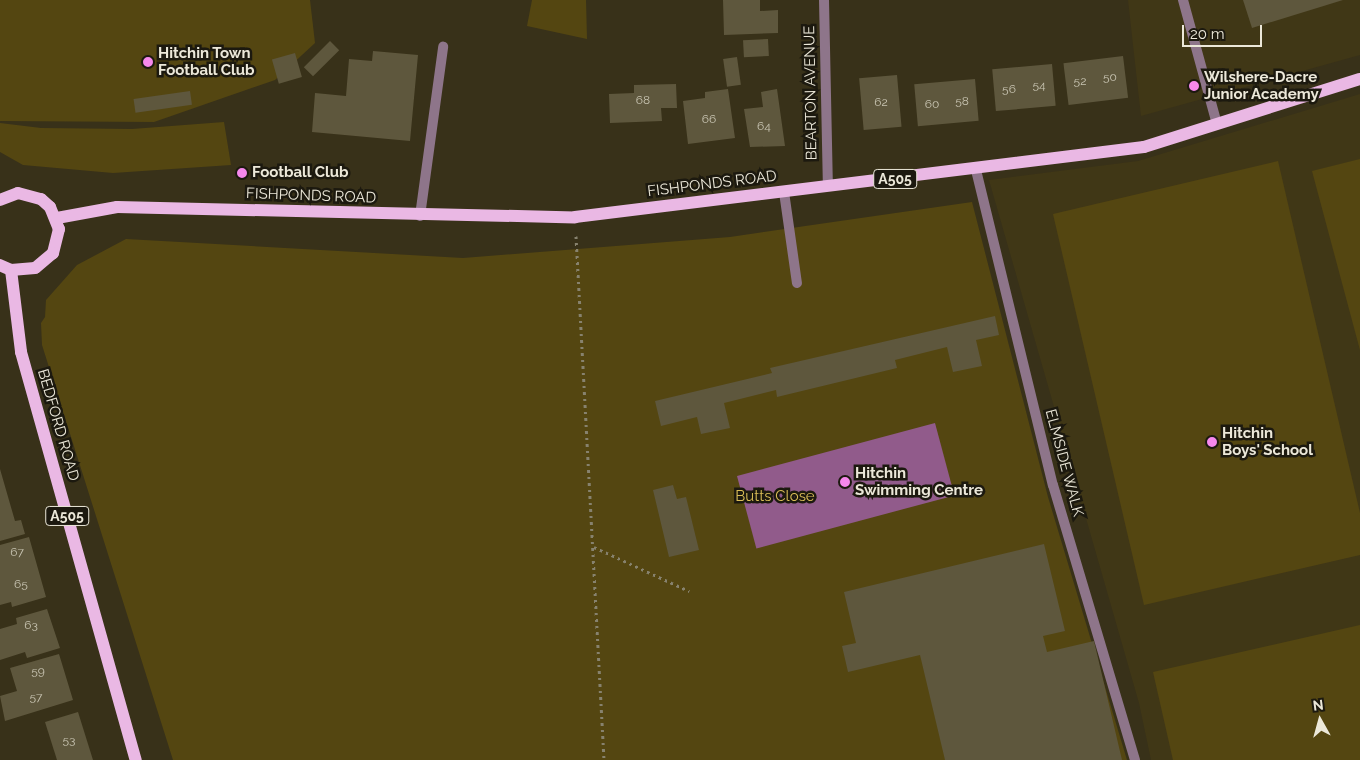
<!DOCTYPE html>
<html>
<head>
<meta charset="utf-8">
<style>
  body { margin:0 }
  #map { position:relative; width:1360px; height:760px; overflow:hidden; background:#383119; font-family:Raleway,sans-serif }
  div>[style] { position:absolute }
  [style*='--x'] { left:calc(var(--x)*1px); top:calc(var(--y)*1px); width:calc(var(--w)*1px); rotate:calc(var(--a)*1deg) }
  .built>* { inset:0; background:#403716 }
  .green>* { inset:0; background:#544611 }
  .water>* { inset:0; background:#915b8b; transform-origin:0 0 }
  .building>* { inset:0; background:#5e573d; transform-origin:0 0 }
  .path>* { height:3px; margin-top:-1.5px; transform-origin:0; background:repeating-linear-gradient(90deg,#87826e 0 2.5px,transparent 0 6.5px) }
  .lane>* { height:10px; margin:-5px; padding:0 5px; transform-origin:5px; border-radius:5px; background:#8e758a }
  .street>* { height:10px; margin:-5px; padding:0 5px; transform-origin:5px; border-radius:5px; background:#8e758a }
  .primary>* { height:12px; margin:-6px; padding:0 6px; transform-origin:6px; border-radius:6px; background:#eab8e4 }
  .dots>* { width:14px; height:14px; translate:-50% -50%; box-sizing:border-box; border:2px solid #1c190f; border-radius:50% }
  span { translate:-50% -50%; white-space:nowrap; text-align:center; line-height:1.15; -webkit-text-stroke:5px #1c190f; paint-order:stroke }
  .number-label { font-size:12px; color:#c8c4b2 }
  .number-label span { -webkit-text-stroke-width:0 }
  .shield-label span { padding:1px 4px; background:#1c190f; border:1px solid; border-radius:4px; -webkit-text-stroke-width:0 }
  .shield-label { font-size:14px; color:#ece8d9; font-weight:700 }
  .poi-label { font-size:15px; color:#ece8d9; font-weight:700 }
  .left { translate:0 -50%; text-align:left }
  .street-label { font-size:15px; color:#ece8d9 }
  .park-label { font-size:15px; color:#dcbf58 }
  .north { position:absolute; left:1295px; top:695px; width:50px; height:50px; -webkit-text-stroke:4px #1c190f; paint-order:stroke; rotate:353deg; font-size:14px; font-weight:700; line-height:20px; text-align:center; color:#ece8d9 }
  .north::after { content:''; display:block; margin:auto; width:18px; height:22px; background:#ece8d9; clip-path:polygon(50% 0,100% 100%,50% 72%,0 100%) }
  .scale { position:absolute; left:1182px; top:25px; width:80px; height:22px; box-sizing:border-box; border:2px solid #ece8d9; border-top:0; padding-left:6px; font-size:15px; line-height:18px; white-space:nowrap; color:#ece8d9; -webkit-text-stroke:4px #1c190f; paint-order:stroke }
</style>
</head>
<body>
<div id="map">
  <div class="built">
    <div style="clip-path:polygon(1128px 0,1360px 0,1360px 55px,1141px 116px)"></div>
    <div style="clip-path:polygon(1360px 94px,1360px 760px,1151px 760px,1139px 703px,989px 180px,1138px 161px)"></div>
  </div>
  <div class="green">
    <div style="clip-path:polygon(0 0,310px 0,315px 43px,275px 80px,154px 122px,0 121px)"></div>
    <div style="clip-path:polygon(532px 0,586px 0,587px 39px,527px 26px)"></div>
    <div style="clip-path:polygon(224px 122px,231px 165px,113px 173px,23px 165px,0 152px,0 123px,41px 128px,132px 129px)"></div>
    <div style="clip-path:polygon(1360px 159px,1360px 350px,1312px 171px)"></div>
    <div style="clip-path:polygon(1278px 161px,1360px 513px,1360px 555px,1144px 605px,1053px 214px)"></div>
    <div style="clip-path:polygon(972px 202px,1048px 497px,1127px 760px,173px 760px,42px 345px,41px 323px,45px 317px,46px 300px,77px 265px,126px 239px,463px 258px,730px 237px)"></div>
    <div style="clip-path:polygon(1360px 625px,1360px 760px,1173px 760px,1153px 672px)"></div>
  </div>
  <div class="water">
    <div style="left:935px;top:423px;width:75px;height:205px;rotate:75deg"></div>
  </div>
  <div class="building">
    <div style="clip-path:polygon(723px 0,760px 0,760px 11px,778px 10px,778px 33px,724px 35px)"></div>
    <div style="clip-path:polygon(1243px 0,1343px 0,1252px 28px)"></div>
    <div style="left:768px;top:39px;width:17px;height:25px;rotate:87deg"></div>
    <div style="left:330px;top:41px;width:13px;height:37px;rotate:45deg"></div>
    <div style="clip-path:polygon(373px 51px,418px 55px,410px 141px,312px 132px,315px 93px,346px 96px,349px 59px,372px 61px)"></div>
    <div style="left:295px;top:53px;width:25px;height:24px;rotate:74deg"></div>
    <div style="left:1123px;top:56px;width:42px;height:60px;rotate:83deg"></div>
    <div style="left:737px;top:57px;width:28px;height:14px;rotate:82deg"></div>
    <div style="left:1052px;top:64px;width:42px;height:60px;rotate:85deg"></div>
    <div style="left:897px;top:75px;width:52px;height:38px;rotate:85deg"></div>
    <div style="left:975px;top:79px;width:42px;height:61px;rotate:85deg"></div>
    <div style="clip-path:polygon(676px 84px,677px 108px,661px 108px,662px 121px,610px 123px,609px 94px,634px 93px,634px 85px)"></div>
    <div style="clip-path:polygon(728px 89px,735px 138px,688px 144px,683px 101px,705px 98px,705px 92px)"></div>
    <div style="clip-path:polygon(777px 89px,785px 146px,750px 147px,744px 109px,763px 107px,761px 92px)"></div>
    <div style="left:190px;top:91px;width:14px;height:57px;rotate:82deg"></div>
    <div style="clip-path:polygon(995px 316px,999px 335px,976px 340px,982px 366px,953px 372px,947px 347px,895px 360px,897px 368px,777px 397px,776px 390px,724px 403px,730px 428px,701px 434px,697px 417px,661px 426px,655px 401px,772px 373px,770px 368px)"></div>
    <div style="clip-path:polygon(0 469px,15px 521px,21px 520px,25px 534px,0 541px)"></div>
    <div style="clip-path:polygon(673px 485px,677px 499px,686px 497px,699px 550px,669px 557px,653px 490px)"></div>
    <div style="clip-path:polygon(29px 537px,46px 597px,12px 607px,11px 602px,0 605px,0 545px)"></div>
    <div style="clip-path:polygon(1044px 544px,1065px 631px,1043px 636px,1047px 652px,1094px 641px,1122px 760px,945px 760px,920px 655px,848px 672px,842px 646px,856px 643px,844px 592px)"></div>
    <div style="clip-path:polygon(47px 609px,60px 648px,27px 658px,25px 652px,0 660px,0 629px,17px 624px,16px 618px)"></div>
    <div style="clip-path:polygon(59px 654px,73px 700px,5px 721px,0 696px,17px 691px,10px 668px)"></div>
    <div style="clip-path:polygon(78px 712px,93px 760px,57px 760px,45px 722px)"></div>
  </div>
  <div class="path">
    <div style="--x:576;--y:236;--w:525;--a:86.94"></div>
    <div style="--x:594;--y:547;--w:105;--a:24.9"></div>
  </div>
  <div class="lane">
    <div style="--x:1183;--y:0;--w:129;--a:74.7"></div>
    <div style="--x:784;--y:192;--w:92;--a:81.9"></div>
    <div style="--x:420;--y:216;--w:171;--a:-82.2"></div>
  </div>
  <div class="street">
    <div style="--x:824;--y:0;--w:186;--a:88.8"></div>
    <div style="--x:976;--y:170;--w:324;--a:76.3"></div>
    <div style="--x:1053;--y:485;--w:287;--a:73.4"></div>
  </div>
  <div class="primary">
    <div style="--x:0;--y:200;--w:19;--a:-21"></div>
    <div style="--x:18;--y:193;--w:24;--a:15"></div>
    <div style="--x:41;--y:199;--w:12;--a:42"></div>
    <div style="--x:50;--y:207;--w:24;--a:68"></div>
    <div style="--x:59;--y:229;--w:25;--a:104"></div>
    <div style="--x:53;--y:253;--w:23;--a:140"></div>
    <div style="--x:35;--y:268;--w:24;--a:175"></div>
    <div style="--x:11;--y:270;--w:12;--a:-156"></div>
    <div style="--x:57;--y:218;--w:61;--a:-10.4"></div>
    <div style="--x:117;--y:207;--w:458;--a:1.3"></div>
    <div style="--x:575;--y:217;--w:573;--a:-7.01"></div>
    <div style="--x:1144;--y:147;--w:226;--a:-17.5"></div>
    <div style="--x:11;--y:270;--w:83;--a:83"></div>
    <div style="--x:21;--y:352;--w:424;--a:74.3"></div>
  </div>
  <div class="dots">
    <div style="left:148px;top:62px;background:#f688ec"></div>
    <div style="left:1194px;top:86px;background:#f688ec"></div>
    <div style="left:242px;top:173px;background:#f688ec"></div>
    <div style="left:1212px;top:442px;background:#f688ec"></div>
    <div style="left:845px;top:482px;background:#f688ec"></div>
  </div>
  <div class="number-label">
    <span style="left:1110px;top:78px">50</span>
    <span style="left:1080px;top:82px">52</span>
    <span style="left:1039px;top:86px">54</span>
    <span style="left:1009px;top:90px">56</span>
    <span style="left:643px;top:101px">68</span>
    <span style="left:962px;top:102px">58</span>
    <span style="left:881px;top:103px">62</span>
    <span style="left:932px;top:105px">60</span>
    <span style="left:709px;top:120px">66</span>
    <span style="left:764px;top:127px">64</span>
    <span style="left:17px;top:553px">67</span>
    <span style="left:21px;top:585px">65</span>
    <span style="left:31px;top:626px">63</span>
    <span style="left:38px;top:672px">59</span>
    <span style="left:36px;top:698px">57</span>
    <span style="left:69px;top:741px">53</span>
  </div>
  <div class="shield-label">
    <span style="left:895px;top:179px">A505</span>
    <span style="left:67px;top:516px">A505</span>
  </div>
  <div class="poi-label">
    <span class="left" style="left:158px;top:62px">Hitchin Town<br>Football Club</span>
    <span class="left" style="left:1204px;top:86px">Wilshere-Dacre<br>Junior Academy</span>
    <span class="left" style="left:252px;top:173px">Football Club</span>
    <span class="left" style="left:1222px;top:442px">Hitchin<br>Boys' School</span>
    <span class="left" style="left:855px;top:482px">Hitchin<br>Swimming Centre</span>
  </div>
  <div class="street-label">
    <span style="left:811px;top:93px;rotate:-91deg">BEARTON AVENUE</span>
    <span style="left:712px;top:184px;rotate:-7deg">FISHPONDS ROAD</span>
    <span style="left:311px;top:196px;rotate:2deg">FISHPONDS ROAD</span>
    <span style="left:58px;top:425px;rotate:74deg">BEDFORD ROAD</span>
    <span style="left:1064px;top:463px;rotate:75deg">ELMSIDE WALK</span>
  </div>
  <div class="park-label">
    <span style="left:775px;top:497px">Butts Close</span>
  </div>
  <div class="north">N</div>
  <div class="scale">20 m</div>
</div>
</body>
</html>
